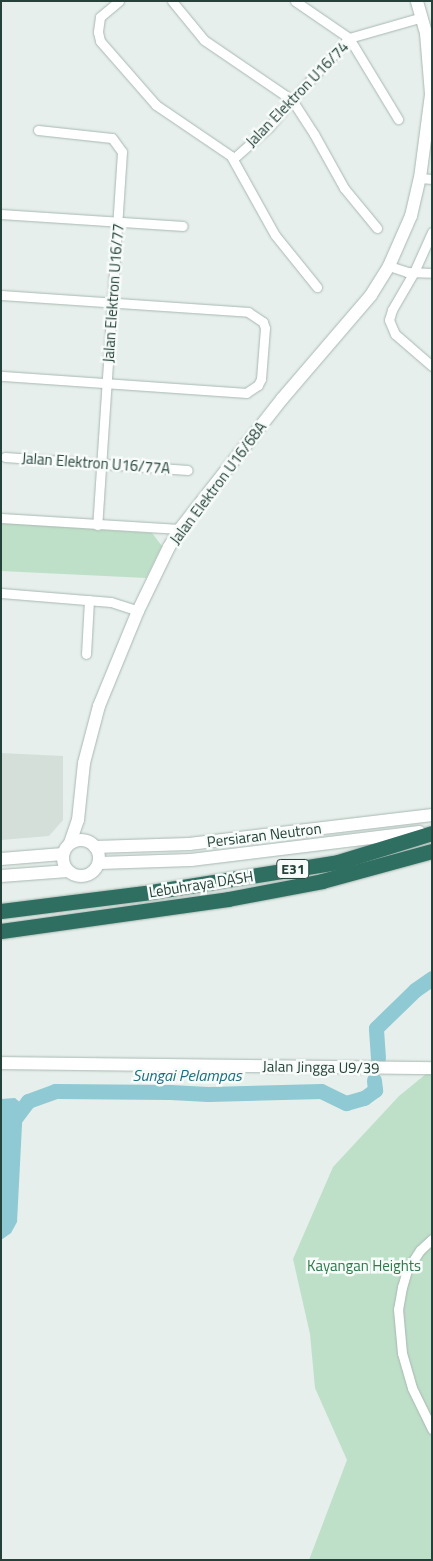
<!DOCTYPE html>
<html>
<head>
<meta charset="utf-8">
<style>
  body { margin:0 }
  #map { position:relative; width:433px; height:1561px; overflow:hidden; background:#e6efeb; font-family:"Titillium Web",sans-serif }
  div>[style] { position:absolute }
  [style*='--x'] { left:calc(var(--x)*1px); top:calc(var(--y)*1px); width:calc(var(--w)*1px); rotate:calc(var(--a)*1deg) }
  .built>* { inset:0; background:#d4dfda }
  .green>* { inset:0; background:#bfe0c8 }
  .water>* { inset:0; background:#8ec9d4 }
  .river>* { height:15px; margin:-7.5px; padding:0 7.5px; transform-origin:7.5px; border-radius:7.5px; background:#8ec9d4 }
  .roads { filter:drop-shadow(0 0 1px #a8b8b2) drop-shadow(0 0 1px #a8b8b2) }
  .street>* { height:9px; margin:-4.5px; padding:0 4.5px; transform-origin:4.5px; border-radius:4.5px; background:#fff }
  .secondary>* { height:12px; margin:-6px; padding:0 6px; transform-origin:6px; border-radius:6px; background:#fff }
  .secondary>.ring { margin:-6px; padding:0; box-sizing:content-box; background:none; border:12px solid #fff; border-radius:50% }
  .highway>* { height:15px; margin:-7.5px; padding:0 7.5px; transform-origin:7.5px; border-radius:7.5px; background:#2f6f62 }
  span { translate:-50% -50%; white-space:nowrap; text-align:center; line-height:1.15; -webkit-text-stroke:5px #f7fbf9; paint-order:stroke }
  .shield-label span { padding:1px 4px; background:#f7fbf9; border:1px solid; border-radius:4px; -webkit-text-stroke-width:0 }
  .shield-label { font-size:14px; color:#24423a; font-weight:700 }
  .street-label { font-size:15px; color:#24423a }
  .park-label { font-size:15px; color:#2d7a4b }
  .water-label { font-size:16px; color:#1c6f80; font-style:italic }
  .frame { position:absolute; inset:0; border:2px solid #24423a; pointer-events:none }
</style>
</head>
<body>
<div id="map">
  <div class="built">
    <div style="clip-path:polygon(1px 753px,63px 756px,63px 820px,49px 836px,1px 840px)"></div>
  </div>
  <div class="green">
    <div style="clip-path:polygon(1px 523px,152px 533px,162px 546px,146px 578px,1px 571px)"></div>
    <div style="clip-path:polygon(432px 1069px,432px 1560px,309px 1560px,347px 1460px,315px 1388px,310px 1334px,293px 1259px,333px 1167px,399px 1096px)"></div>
  </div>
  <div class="water">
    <div style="clip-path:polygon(15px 1098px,23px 1105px,17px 1222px,11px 1233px,1px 1240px,1px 1099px)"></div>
  </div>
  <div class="river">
    <div style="--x:378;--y:1058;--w:30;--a:-94"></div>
    <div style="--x:376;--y:1028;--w:54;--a:-44.3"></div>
    <div style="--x:415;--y:990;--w:21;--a:-35"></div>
    <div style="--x:1;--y:1137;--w:45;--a:-53.1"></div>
    <div style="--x:28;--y:1101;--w:29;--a:-20"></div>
    <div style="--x:55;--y:1091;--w:115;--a:0.5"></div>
    <div style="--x:170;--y:1092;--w:38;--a:3"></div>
    <div style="--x:208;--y:1094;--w:113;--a:-1.5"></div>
    <div style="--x:321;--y:1091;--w:28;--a:26"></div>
    <div style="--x:346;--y:1103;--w:19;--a:-16"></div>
    <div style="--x:364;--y:1098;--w:14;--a:-36"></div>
    <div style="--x:375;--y:1090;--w:10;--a:-96"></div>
  </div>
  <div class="roads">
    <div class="street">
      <div style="--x:119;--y:1;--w:25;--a:140"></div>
      <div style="--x:100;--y:17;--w:15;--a:98"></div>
      <div style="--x:98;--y:32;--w:9;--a:77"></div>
      <div style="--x:100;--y:41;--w:85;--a:48.8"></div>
      <div style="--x:156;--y:105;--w:91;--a:34.2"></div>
      <div style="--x:231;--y:156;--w:90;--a:60.9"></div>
      <div style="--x:275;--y:235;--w:67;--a:51.1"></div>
      <div style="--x:172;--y:1;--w:50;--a:50.6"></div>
      <div style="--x:204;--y:40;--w:107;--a:34.3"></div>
      <div style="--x:292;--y:100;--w:40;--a:57.1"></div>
      <div style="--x:314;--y:134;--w:62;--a:60.9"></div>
      <div style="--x:344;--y:188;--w:52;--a:50.5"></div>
      <div style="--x:295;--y:1;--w:65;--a:34.4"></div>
      <div style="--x:349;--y:38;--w:95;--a:58.8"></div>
      <div style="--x:38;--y:130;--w:74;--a:6.2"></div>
      <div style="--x:112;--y:138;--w:17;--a:54"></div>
      <div style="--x:122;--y:152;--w:374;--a:93.8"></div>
      <div style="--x:233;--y:159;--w:48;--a:-41.6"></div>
      <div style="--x:269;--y:127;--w:35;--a:-50"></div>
      <div style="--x:292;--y:100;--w:84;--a:-47.4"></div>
      <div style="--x:349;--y:38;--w:76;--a:-16"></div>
      <div style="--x:420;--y:178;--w:12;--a:5"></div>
      <div style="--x:1;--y:214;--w:182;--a:3.8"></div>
      <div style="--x:432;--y:232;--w:44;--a:114.2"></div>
      <div style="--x:414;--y:272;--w:44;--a:120.1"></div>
      <div style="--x:392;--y:310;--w:10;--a:107"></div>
      <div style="--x:389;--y:320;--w:15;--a:67"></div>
      <div style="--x:395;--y:334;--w:49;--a:40.9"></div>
      <div style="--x:389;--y:266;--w:19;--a:18"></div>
      <div style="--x:407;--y:272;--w:25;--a:2"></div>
      <div style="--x:1;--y:295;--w:248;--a:3.9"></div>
      <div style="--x:248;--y:312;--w:18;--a:34"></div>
      <div style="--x:263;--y:322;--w:6;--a:72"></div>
      <div style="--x:265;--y:328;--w:51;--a:94.5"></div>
      <div style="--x:261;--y:379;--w:7;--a:117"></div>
      <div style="--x:258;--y:385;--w:14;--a:146"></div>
      <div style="--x:246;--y:393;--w:246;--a:-176"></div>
      <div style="--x:5;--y:457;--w:183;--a:4.1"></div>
      <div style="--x:1;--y:518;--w:179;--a:3.5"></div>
      <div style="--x:1;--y:593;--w:110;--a:4.7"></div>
      <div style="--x:111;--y:602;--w:28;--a:18"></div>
      <div style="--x:86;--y:654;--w:54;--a:-86.8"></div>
      <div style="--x:432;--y:1239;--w:16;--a:137"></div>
      <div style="--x:420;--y:1250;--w:24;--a:123"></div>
      <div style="--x:407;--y:1270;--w:18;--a:106"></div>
      <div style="--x:402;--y:1287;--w:22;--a:100"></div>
      <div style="--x:398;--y:1309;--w:44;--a:84.8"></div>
      <div style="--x:402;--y:1353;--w:36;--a:74"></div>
      <div style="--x:412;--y:1388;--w:46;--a:64"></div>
    </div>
    <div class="secondary">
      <div class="ring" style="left:63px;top:840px;width:24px;height:24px"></div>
      <div style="--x:70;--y:843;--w:24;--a:-71"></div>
      <div style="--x:78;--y:820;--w:57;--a:-84"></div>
      <div style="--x:84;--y:763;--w:59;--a:-75.3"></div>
      <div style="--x:99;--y:706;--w:103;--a:-67.7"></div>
      <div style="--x:138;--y:611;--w:71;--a:-64.2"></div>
      <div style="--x:169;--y:547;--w:21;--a:-59"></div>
      <div style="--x:180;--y:529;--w:165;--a:-51.9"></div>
      <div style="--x:282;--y:399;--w:137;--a:-49.4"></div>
      <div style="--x:371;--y:295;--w:34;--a:-58"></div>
      <div style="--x:389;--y:266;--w:55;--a:-66.3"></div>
      <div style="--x:411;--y:216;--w:39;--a:-77"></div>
      <div style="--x:420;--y:178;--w:85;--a:-82.5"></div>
      <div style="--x:431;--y:94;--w:61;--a:-94.7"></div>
      <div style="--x:426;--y:33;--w:33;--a:-106"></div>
      <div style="--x:95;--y:847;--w:94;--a:-1.8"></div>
      <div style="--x:189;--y:844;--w:245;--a:-6.8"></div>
      <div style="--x:1;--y:859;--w:62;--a:-4.6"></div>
      <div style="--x:99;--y:863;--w:92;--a:-1.9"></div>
      <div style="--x:191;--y:860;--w:230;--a:-7"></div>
      <div style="--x:1;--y:876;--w:67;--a:-4.3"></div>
      <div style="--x:1;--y:1063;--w:431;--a:0.7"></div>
    </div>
    <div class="highway">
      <div style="--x:1;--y:911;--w:151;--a:-7.2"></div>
      <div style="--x:151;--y:892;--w:189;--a:-9.1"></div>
      <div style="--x:338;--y:862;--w:98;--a:-17.1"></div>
      <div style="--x:1;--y:931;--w:229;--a:-8"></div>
      <div style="--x:228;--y:899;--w:96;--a:-10.8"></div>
      <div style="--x:322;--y:881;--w:114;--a:-15.3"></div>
    </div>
  </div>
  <div class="shield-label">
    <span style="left:293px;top:869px">E31</span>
  </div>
  <div class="street-label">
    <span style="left:297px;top:94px;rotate:-46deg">Jalan Elektron U16/74</span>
    <span style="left:113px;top:293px;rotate:-86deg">Jalan Elektron U16/77</span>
    <span style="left:96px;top:463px;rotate:4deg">Jalan Elektron U16/77A</span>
    <span style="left:218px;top:483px;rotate:-53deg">Jalan Elektron U16/68A</span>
    <span style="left:264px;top:835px;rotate:-7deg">Persiaran Neutron</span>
    <span style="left:201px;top:884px;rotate:-9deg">Lebuhraya DASH</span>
    <span style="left:321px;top:1067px;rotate:1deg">Jalan Jingga U9/39</span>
  </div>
  <div class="park-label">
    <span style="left:364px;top:1266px">Kayangan Heights</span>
  </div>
  <div class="water-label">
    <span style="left:187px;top:1075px">Sungai Pelampas</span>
  </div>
  <div class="frame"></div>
</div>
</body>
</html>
